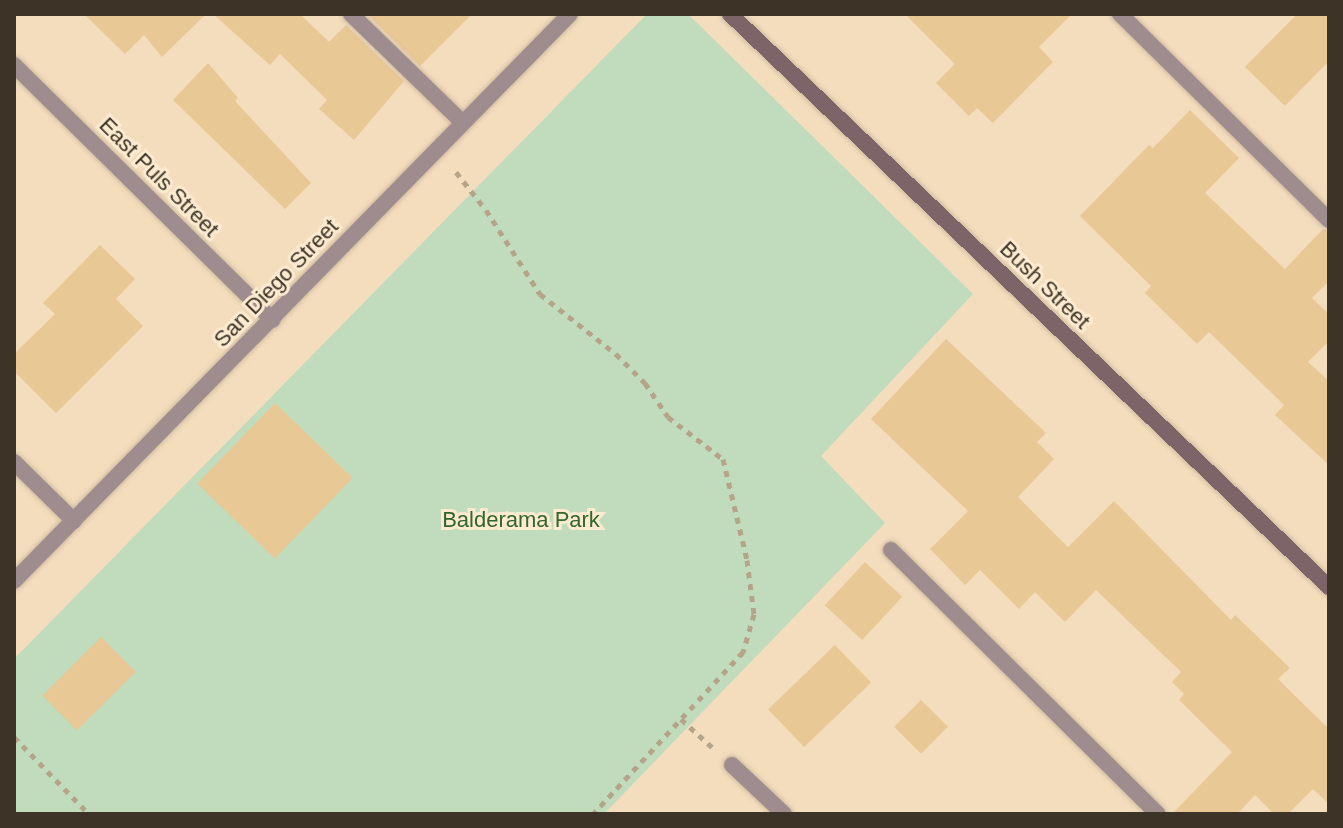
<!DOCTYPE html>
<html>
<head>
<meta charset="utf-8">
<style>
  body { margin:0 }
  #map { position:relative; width:1343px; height:828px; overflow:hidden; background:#f3ddbd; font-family:Helvetica,sans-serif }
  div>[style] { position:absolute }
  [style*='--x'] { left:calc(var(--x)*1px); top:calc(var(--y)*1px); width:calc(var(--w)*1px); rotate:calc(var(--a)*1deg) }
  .green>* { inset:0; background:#c1dcbd }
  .building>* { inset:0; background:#e8c895; transform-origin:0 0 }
  .path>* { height:5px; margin-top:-2.5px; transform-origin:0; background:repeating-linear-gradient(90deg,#b5a48a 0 6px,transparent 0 12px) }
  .roads { filter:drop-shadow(0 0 2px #cfbb9f) drop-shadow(0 0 2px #cfbb9f) }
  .service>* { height:16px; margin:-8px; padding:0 8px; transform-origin:8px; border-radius:8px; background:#9e8c8f }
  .minor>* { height:16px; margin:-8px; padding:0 8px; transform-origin:8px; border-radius:8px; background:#9e8c8f }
  .tertiary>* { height:16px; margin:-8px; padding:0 8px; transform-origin:8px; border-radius:8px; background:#9e8c8f }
  .secondary>* { height:16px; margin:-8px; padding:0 8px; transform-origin:8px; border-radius:8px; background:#7d6468 }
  span { translate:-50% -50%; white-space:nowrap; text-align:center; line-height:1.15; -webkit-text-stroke:6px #fdebd1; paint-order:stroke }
  .street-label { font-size:22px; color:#3d3427 }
  .park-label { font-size:22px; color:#32662b }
  .frame { position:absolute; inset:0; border:16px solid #3d3427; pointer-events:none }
</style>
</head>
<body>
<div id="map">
  <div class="green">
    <div style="clip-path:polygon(647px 14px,688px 14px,973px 294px,821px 456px,885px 523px,604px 814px,14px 814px,14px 659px)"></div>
  </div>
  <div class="building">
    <div style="clip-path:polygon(84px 14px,206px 14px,162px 57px,144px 35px,125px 54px)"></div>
    <div style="clip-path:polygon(213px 14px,300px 14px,329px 42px,346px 25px,404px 81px,354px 140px,319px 109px,327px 100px,280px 54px,270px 65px)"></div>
    <div style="clip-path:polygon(367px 14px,472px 14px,420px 66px)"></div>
    <div style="clip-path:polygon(905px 14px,1072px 14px,1039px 47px,1053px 62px,993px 123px,977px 108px,969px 116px,936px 83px,955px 64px)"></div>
    <div style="clip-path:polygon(1297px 14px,1329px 14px,1329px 61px,1285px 106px,1245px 67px)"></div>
    <div style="clip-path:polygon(208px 63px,238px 98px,235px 101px,311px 183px,285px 209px,173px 100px)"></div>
    <div style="clip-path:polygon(1190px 110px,1239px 158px,1205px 193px,1285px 269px,1323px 229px,1329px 231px,1329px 281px,1312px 298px,1329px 314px,1329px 341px,1308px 362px,1329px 381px,1329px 465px,1275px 415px,1284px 405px,1209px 332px,1197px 344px,1145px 293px,1151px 286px,1080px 216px,1149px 145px,1153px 148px)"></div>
    <div style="clip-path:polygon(100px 245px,135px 279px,116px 299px,143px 326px,56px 413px,14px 371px,14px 354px,55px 314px,43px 303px)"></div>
    <div style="clip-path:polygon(946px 339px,1046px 433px,1037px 442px,1054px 459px,1018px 497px,1068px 547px,1114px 501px,1231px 620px,1235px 615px,1290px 668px,1278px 679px,1329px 729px,1329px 804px,1313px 789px,1288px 814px,1274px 814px,1255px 795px,1237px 814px,1172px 814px,1232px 752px,1179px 700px,1184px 694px,1172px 682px,1181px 672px,1096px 590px,1065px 622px,1035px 592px,1019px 609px,980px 570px,965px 585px,930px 549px,968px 511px,871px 419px)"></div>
    <div style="left:275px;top:403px;width:108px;height:112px;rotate:44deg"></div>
    <div style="left:865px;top:562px;width:51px;height:59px;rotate:43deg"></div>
    <div style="left:101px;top:637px;width:49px;height:83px;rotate:45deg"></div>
    <div style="left:835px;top:645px;width:52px;height:93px;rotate:46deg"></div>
    <div style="left:921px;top:700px;width:38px;height:38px;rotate:45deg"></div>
  </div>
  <div class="path">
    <div style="--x:456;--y:172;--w:48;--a:51.7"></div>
    <div style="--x:486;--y:210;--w:100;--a:57.3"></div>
    <div style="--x:540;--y:294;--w:97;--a:38.3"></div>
    <div style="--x:616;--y:354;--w:41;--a:45"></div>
    <div style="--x:645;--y:383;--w:41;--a:55.9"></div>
    <div style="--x:668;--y:417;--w:69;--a:37.4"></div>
    <div style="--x:723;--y:459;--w:104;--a:76.6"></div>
    <div style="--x:747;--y:560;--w:54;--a:82.6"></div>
    <div style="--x:754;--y:614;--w:40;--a:106"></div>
    <div style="--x:743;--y:652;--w:221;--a:132.8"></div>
    <div style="--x:681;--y:719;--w:43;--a:42.2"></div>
    <div style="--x:14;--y:737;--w:107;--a:45.8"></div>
  </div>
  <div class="roads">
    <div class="service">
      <div style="--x:351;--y:14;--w:155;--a:44.2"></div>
      <div style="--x:1120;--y:14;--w:293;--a:44.6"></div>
      <div style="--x:891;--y:550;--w:375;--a:44.7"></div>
    </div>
    <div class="minor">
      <div style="--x:14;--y:65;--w:363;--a:44.6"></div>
      <div style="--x:14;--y:462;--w:84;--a:44.5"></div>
      <div style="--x:732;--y:765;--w:71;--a:43.3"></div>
    </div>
    <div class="tertiary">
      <div style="--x:14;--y:581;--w:794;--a:-45.56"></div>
    </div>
    <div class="secondary">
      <div style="--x:730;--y:14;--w:829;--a:43.73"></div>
    </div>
  </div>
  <div class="street-label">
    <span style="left:159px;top:177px;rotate:45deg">East Puls Street</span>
    <span style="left:276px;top:283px;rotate:-46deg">San Diego Street</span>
    <span style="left:1045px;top:285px;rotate:44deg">Bush Street</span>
  </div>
  <div class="park-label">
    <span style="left:521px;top:520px">Balderama Park</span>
  </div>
  <div class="frame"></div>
</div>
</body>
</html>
